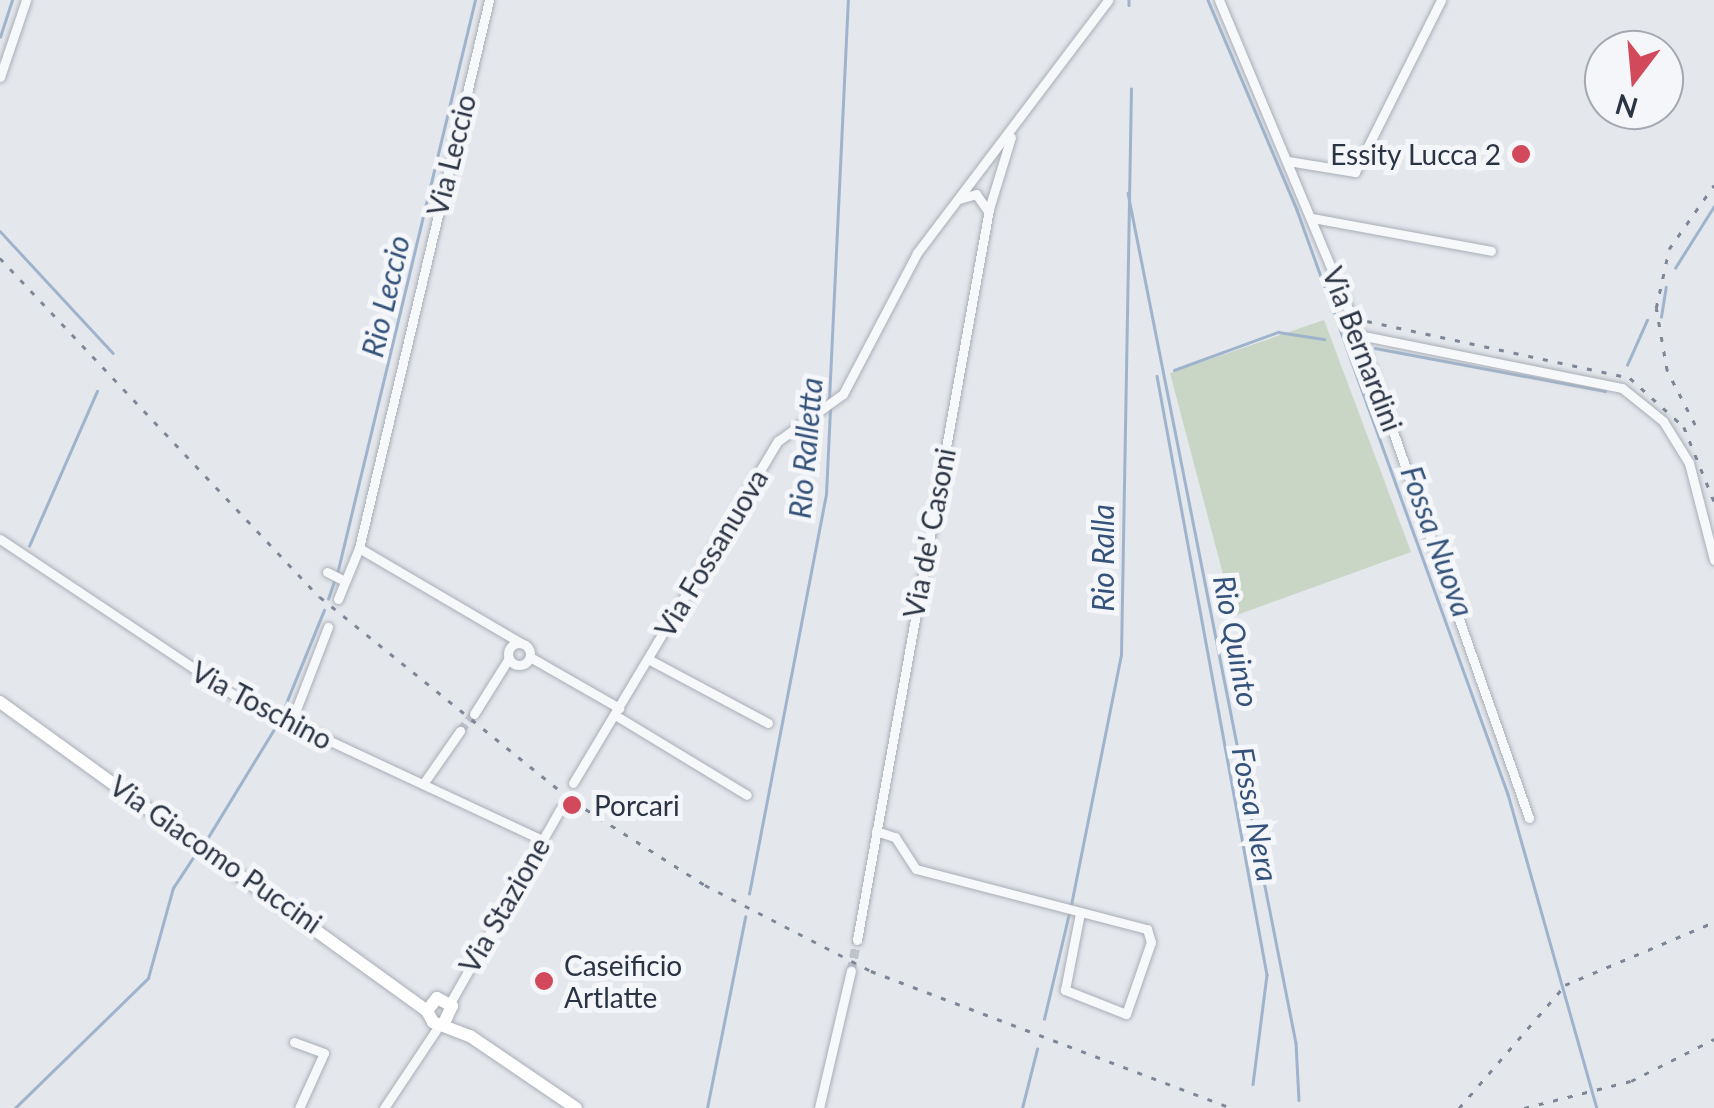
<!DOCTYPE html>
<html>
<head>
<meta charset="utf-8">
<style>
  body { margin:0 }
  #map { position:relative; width:1714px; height:1108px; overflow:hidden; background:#e4e7ec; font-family:Lato,sans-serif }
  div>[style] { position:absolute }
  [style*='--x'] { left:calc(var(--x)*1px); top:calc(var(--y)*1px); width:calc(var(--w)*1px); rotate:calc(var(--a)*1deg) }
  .green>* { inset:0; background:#c9d6c5 }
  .stream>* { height:2.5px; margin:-1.25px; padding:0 1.25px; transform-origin:1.25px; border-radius:1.25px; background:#9fb4cc }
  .minor-tunnel>* { height:9px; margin-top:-4.5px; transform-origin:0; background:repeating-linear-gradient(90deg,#bfc3cb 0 9px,transparent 0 13.5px) }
  .roads { filter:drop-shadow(0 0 2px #a9aeb7) drop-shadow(0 0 2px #a9aeb7) }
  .minor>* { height:9px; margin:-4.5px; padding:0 4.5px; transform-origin:4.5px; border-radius:4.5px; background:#f7f8fa }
  .minor>.ring { margin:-4.5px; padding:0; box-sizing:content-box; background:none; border:9px solid #f7f8fa; border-radius:50% }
  .secondary>* { height:12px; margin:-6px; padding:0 6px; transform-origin:6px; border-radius:6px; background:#fff }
  .rail>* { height:2.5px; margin-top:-1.25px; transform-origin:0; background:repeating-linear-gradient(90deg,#7d8696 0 5px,transparent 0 15px) }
  .dots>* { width:28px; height:28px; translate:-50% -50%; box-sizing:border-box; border:5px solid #f4f6f9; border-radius:50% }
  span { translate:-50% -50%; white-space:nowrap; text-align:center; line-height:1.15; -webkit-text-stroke:10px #f4f6f9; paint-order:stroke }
  .poi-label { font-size:28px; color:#2b3445 }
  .right { translate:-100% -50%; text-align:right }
  .left { translate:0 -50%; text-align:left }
  .street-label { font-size:28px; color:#2b3445 }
  .water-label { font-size:30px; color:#34527a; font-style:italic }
  .north { position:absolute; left:1584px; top:30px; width:100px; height:100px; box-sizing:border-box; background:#f4f6f9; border:2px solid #a4a8b1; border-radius:50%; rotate:196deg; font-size:28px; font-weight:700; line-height:40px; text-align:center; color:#2b3445 }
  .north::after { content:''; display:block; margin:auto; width:35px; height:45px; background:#d1495b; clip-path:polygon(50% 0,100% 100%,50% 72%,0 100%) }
</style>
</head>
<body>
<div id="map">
  <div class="green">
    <div style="clip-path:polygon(1324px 320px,1411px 552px,1234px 616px,1170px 373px)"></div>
  </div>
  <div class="stream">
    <div style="--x:1129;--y:0;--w:5;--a:90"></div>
    <div style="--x:1208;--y:0;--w:228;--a:67"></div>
    <div style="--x:1297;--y:210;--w:621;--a:70.14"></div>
    <div style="--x:1508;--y:794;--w:326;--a:74.2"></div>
    <div style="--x:0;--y:37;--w:39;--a:-72"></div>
    <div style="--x:1128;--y:193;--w:866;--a:78.82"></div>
    <div style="--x:1296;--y:1043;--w:57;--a:87"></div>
    <div style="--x:0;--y:231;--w:166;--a:47.2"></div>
    <div style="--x:1675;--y:268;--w:73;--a:-57.8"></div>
    <div style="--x:1661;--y:317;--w:30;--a:-81"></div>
    <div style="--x:1375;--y:348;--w:234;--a:10.6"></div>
    <div style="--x:1627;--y:365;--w:49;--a:-66"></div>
    <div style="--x:1174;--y:370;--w:111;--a:-20.1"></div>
    <div style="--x:1278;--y:332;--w:47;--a:8.7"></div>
    <div style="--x:1157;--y:376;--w:609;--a:79.59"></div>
    <div style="--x:1267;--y:975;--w:110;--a:97.3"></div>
    <div style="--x:829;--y:400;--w:400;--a:-87.3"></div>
    <div style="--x:29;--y:546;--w:169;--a:-66.3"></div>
    <div style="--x:337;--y:574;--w:590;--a:-76.48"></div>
    <div style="--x:328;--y:599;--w:18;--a:-71"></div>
    <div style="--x:282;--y:713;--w:111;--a:-67.8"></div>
    <div style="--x:207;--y:839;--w:138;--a:-58.6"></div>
    <div style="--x:749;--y:894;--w:407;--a:-79.1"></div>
    <div style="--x:826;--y:494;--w:86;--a:-87.3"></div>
    <div style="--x:1071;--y:905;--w:255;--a:-78.7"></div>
    <div style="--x:1121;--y:655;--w:566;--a:-88.99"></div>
    <div style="--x:1044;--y:1019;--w:109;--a:-76.7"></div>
    <div style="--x:15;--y:1108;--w:186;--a:-44.3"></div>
    <div style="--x:148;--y:978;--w:93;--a:-74.5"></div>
    <div style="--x:173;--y:888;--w:42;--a:-56.7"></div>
    <div style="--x:707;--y:1108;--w:195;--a:-78.7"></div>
    <div style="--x:1022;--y:1108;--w:61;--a:-75.7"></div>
  </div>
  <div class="minor-tunnel">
    <div style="--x:460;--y:731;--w:22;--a:-51"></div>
    <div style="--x:851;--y:971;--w:32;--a:-79"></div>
  </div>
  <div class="roads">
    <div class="minor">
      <div style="--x:1219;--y:0;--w:363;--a:67.3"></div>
      <div style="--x:1359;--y:335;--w:512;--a:70.61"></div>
      <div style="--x:0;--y:77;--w:81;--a:-71.3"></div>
      <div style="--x:1288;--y:161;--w:68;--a:9.3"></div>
      <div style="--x:1355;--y:172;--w:192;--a:-63.4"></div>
      <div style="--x:959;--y:199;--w:18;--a:-16"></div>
      <div style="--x:976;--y:194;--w:21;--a:55"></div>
      <div style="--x:1312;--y:218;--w:182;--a:10.4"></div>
      <div style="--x:1359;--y:335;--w:268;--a:11.4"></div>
      <div style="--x:1622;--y:388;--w:53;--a:38.8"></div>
      <div style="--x:1663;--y:421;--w:49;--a:58.2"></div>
      <div style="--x:1689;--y:463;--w:100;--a:75.5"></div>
      <div style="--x:0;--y:539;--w:288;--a:33.7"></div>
      <div style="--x:240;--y:699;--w:333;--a:25"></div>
      <div style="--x:359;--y:548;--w:188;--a:30.4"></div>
      <div style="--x:327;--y:572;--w:20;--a:27"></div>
      <div style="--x:338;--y:599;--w:55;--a:-67.6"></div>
      <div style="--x:359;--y:548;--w:563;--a:-76.65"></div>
      <div class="ring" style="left:508px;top:643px;width:13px;height:13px"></div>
      <div style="--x:530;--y:657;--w:103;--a:29.8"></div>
      <div style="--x:648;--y:659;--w:136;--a:28.1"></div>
      <div style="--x:474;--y:714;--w:66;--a:-58"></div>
      <div style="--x:615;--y:715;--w:154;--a:31.2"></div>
      <div style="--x:291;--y:723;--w:103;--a:-68.9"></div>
      <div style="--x:573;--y:783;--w:399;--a:-59.1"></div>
      <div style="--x:778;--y:441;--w:80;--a:-35.9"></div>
      <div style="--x:843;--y:394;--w:159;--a:-62.3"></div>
      <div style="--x:917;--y:253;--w:317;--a:-52.9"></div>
      <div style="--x:423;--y:784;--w:65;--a:-55.1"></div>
      <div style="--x:876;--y:831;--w:20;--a:18"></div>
      <div style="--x:895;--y:837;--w:38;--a:57"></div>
      <div style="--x:916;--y:869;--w:239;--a:14.6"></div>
      <div style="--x:1147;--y:929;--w:14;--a:73"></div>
      <div style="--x:1151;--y:942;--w:76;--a:109.1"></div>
      <div style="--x:1126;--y:1014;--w:66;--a:-158.5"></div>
      <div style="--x:1065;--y:990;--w:78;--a:-79"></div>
      <div style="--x:857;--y:940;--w:743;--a:-79.76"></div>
      <div style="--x:989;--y:209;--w:75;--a:-73"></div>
      <div style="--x:450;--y:1003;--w:223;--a:-60.4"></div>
      <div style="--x:294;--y:1042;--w:32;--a:20"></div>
      <div style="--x:324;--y:1053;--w:60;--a:114.4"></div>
      <div style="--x:384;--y:1108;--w:101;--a:-56.3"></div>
      <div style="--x:819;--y:1108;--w:141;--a:-76.9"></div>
    </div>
    <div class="secondary">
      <div style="--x:0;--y:702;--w:527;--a:35.89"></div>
      <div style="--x:444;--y:1023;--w:19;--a:-65"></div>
      <div style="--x:452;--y:1006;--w:17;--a:-152"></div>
      <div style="--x:437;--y:998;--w:16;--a:128"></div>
      <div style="--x:427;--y:1011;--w:13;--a:61"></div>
      <div style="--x:433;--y:1022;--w:40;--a:21"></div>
      <div style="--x:470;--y:1036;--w:128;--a:34.2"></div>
    </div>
  </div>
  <div class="rail">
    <div style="--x:0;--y:258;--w:466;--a:46.7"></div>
    <div style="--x:320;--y:597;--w:325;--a:38.9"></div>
    <div style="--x:573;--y:801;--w:156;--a:32.5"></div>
    <div style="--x:705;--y:885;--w:187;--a:27.4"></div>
    <div style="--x:871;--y:971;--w:386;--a:20.8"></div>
    <div style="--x:1367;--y:321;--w:269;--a:12.2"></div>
    <div style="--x:1630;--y:378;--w:73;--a:42.2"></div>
    <div style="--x:1684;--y:427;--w:80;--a:67.9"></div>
    <div style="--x:1695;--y:425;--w:61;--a:-117.4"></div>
    <div style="--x:1667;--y:371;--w:64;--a:-99.9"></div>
    <div style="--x:1656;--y:308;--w:60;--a:-77.6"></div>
    <div style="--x:1669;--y:249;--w:78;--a:-54.9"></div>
    <div style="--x:1459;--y:1108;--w:162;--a:-49.2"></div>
    <div style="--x:1565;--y:985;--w:162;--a:-22.9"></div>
    <div style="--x:1524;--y:1108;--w:110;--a:-14.2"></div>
    <div style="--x:1631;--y:1081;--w:93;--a:-26.8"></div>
  </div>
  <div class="dots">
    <div style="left:1521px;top:154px;background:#d1495b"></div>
    <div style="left:572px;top:805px;background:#d1495b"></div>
    <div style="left:544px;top:981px;background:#d1495b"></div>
  </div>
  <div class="poi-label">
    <span class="right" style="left:1501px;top:154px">Essity Lucca 2</span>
    <span class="left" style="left:594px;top:805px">Porcari</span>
    <span class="left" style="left:564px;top:981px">Caseificio<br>Artlatte</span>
  </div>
  <div class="street-label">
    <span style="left:451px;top:155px;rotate:-76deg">Via Leccio</span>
    <span style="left:1363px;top:349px;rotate:69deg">Via Bernardini</span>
    <span style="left:929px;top:533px;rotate:-79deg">Via de' Casoni</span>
    <span style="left:711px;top:553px;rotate:-59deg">Via Fossanuova</span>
    <span style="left:262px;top:705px;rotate:28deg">Via Toschino</span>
    <span style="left:216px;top:854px;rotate:35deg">Via Giacomo Puccini</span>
    <span style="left:504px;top:905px;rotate:-60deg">Via Stazione</span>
  </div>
  <div class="water-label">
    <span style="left:385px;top:296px;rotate:-77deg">Rio Leccio</span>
    <span style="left:805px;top:448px;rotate:-85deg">Rio Ralletta</span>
    <span style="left:1438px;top:541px;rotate:70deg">Fossa Nuova</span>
    <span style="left:1102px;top:558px;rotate:-90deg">Rio Ralla</span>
    <span style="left:1237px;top:641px;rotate:79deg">Rio Quinto</span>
    <span style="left:1256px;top:814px;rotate:79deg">Fossa Nera</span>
  </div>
  <div class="north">N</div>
</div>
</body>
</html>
